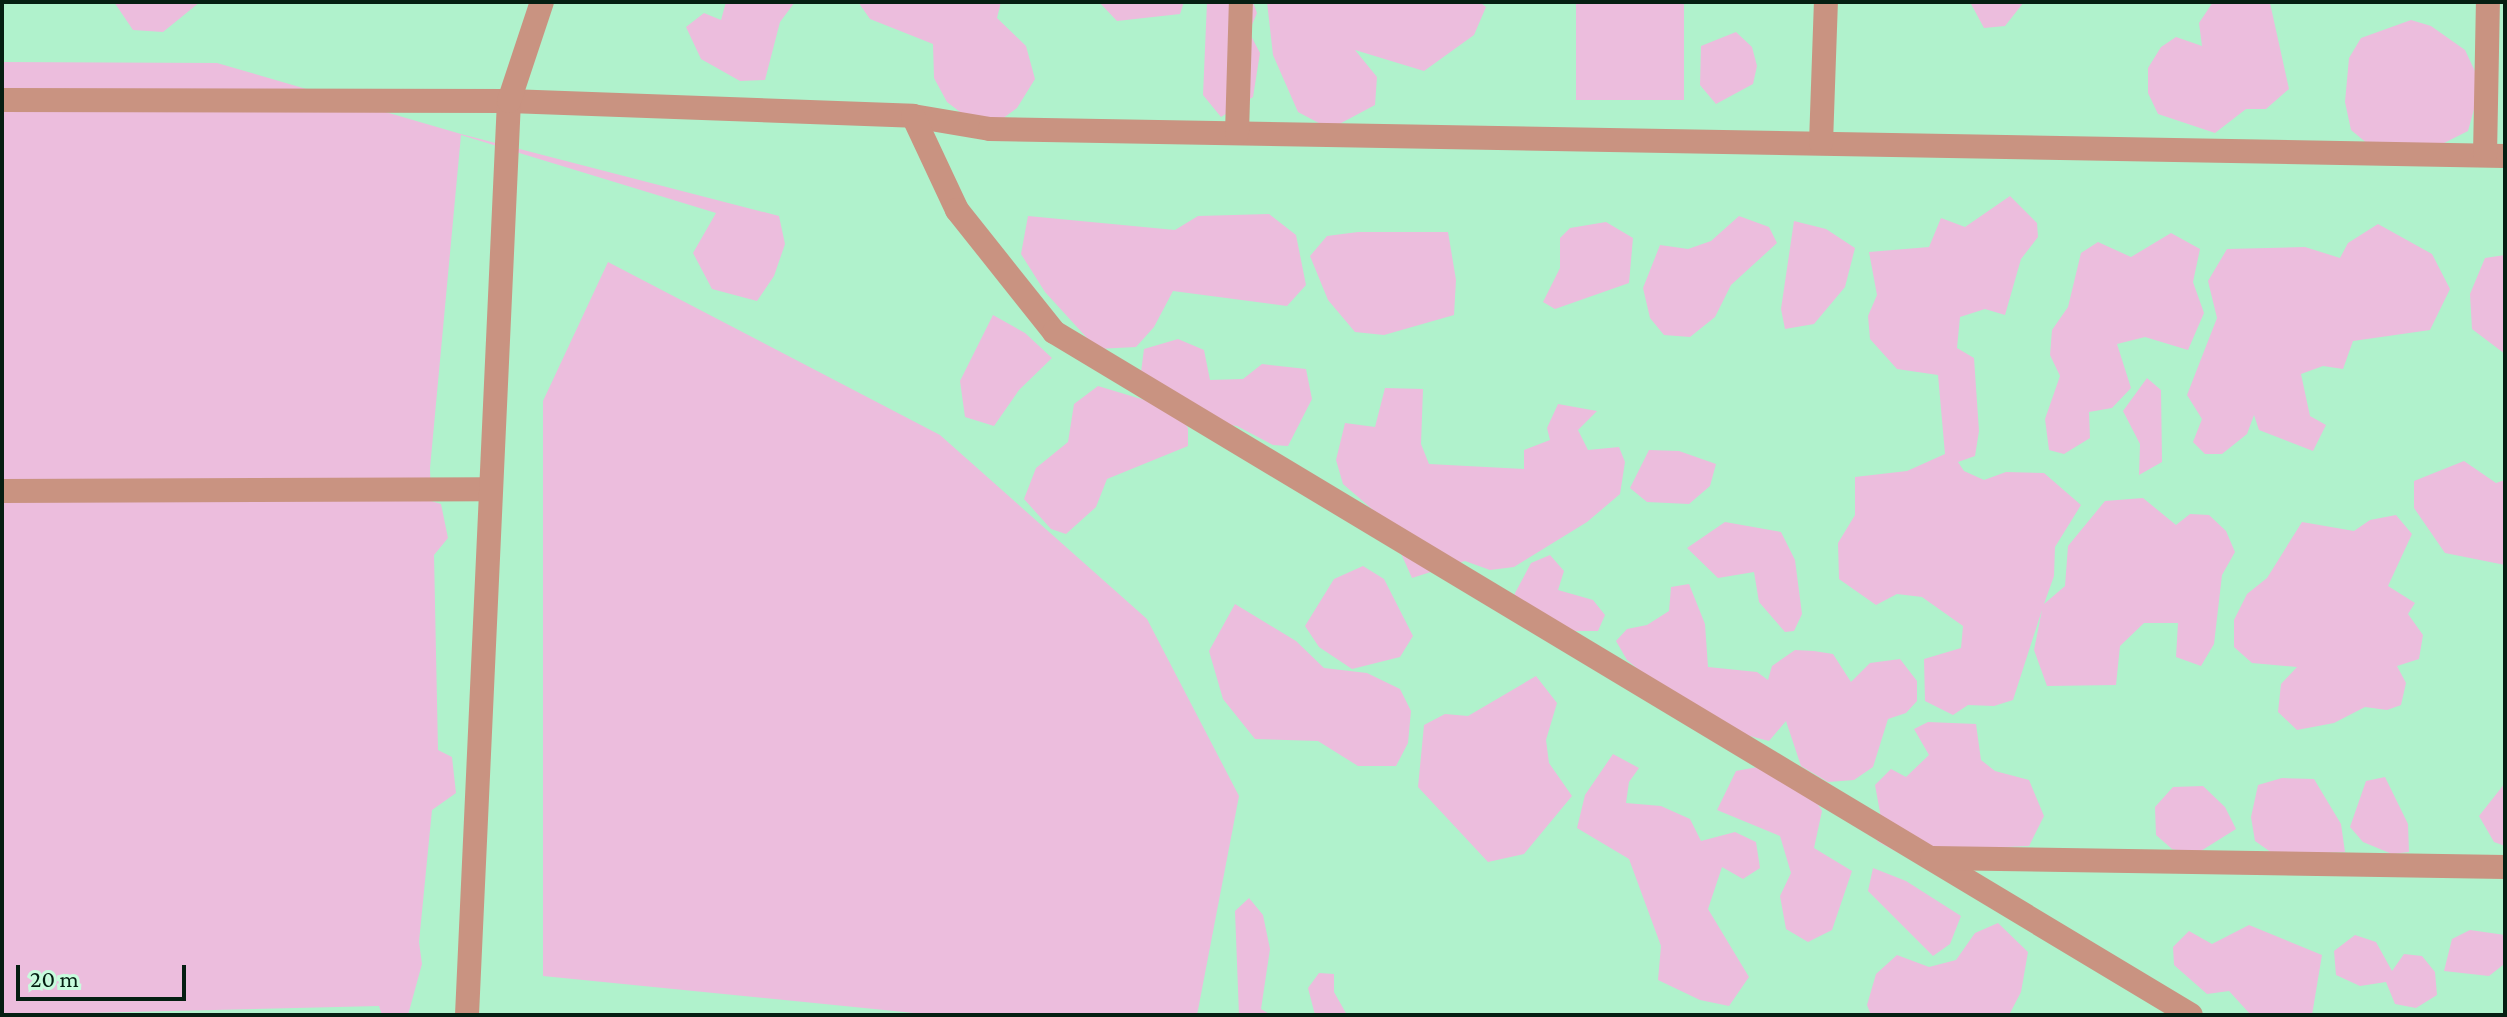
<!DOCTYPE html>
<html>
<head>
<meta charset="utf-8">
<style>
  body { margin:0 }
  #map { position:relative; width:2507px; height:1017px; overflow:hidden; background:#b0f2cc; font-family:"Crimson Pro",serif }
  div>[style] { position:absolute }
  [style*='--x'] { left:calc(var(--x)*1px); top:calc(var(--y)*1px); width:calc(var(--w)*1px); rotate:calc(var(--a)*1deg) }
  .green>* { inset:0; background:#ecbddd; transform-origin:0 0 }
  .minor>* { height:24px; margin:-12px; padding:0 12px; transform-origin:12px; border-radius:12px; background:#c99381 }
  span { translate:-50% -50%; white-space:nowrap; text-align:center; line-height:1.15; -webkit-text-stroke:8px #c8fcdd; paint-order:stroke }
  .frame { position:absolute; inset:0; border:4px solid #051f12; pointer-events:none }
  .scale { position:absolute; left:16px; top:965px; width:170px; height:36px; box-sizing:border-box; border:4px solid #051f12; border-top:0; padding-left:10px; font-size:24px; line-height:28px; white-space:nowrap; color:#051f12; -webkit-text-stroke:6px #c8fcdd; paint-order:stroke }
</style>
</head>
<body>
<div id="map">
  <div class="green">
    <div style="clip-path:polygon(114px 2px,200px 2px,163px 32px,133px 30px)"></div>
    <div style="clip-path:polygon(726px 2px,795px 2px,780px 22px,765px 80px,740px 81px,701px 59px,686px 27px,704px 13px,721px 20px)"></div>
    <div style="clip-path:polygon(858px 2px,1001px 2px,997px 18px,1026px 46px,1035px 79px,1017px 108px,998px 122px,964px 115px,947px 102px,934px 78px,933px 44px,870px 19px)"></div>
    <div style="clip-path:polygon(1099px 2px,1184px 2px,1180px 14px,1117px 21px)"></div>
    <div style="clip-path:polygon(1207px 2px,1253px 2px,1257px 13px,1249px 32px,1260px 53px,1253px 97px,1221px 117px,1203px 95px)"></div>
    <div style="clip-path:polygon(1267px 2px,1480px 2px,1486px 7px,1474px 35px,1424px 71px,1355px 50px,1377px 77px,1375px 105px,1330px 129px,1298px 112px,1273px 55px)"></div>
    <div style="left:1576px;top:2px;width:108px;height:98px"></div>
    <div style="clip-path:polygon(1970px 2px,2024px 2px,2005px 26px,1984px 28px)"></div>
    <div style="clip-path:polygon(2213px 2px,2270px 3px,2289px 89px,2266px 109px,2246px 109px,2215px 133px,2158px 114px,2148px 93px,2148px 68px,2161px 47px,2176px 37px,2202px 46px,2199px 23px)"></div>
    <div style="clip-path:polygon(2411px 20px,2431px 26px,2465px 50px,2481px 84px,2468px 131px,2444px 143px,2368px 144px,2351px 130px,2345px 102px,2349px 58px,2361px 38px)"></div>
    <div style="clip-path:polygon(1736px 32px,1752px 47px,1757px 66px,1753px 84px,1716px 104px,1700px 85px,1701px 46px)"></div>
    <div style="clip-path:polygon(2px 62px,217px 63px,461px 134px,779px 216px,785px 244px,774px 276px,757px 301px,712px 289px,693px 253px,716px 213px,461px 135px,430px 468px,431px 501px,441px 504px,448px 538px,434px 555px,438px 750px,452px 757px,456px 793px,432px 810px,419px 942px,422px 964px,408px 1015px,382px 1015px,379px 1006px,2px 1015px)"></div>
    <div style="clip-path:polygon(2010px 196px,2037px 223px,2038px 237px,2021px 259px,2005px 315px,1985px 309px,1960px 317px,1957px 348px,1974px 358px,1979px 431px,1975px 456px,1958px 462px,1964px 471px,1984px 480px,2006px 472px,2044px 473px,2081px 505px,2055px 547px,2054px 576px,2044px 604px,2065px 586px,2068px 546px,2105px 501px,2143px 498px,2176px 525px,2190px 514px,2209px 515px,2226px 531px,2235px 552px,2222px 575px,2214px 644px,2201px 666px,2176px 657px,2178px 623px,2144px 623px,2120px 646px,2116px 685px,2047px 686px,2034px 650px,2042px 610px,2013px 700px,1994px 706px,1968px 705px,1953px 715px,1925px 701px,1924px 659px,1961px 648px,1963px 626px,1922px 597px,1897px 594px,1876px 605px,1839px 579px,1838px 543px,1855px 515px,1855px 477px,1907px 471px,1945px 454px,1938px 375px,1897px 369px,1870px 339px,1868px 316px,1877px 295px,1869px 252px,1929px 247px,1941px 218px,1965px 227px)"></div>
    <div style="clip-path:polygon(1269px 214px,1296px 235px,1306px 285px,1287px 306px,1173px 291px,1154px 327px,1136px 347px,1097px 349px,1045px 292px,1021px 254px,1028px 216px,1175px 230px,1198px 216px)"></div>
    <div style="clip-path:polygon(1739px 216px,1769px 227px,1777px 243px,1731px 285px,1715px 317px,1690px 337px,1664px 335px,1650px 318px,1643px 288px,1660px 245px,1688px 249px,1711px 241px)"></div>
    <div style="clip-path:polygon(1794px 221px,1826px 229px,1855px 248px,1845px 287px,1814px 324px,1785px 329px,1781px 309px)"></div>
    <div style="clip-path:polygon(1606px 222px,1633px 238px,1629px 283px,1555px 309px,1543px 302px,1560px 268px,1560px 238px,1570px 228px)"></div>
    <div style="clip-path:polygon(2378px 224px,2432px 254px,2450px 289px,2430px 330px,2353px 341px,2343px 369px,2323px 366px,2301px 374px,2310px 416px,2326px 425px,2313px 451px,2259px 430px,2254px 415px,2247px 434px,2222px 454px,2205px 454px,2193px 442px,2202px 419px,2187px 395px,2217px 318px,2208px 281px,2227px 249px,2305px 247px,2340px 258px,2348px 243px)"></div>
    <div style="clip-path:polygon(1358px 232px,1448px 232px,1456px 280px,1454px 315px,1384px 335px,1355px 332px,1328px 300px,1310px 256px,1327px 236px)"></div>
    <div style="clip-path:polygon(2171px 233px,2200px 249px,2193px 282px,2204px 313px,2188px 350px,2145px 337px,2117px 344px,2131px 388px,2112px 408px,2089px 412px,2090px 438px,2064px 454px,2049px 450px,2045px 419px,2060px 376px,2050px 355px,2052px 330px,2068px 307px,2081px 253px,2098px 242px,2131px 257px)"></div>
    <div style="clip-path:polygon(2505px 255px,2505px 354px,2472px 329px,2470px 294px,2485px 258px)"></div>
    <div style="clip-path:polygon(608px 262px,940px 435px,1147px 619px,1239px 796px,1197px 1015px,934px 1015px,543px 976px,543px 401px)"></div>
    <div style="clip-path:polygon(993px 315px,1025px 333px,1052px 358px,1019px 390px,994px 426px,965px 417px,960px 381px)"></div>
    <div style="clip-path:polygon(1178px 339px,1204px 350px,1210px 380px,1243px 379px,1262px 364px,1306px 369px,1312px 399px,1288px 446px,1273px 445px,1237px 426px,1181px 418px,1188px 428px,1188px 446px,1107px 479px,1096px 507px,1066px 534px,1051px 529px,1024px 499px,1036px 468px,1068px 442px,1074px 404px,1098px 386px,1151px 402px,1141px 372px,1144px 349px)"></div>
    <div style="clip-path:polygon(2147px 378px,2161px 390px,2162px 462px,2139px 475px,2140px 444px,2123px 411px)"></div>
    <div style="clip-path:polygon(1385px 388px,1423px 389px,1421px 444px,1429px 464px,1524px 469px,1524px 450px,1550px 440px,1547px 428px,1558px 404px,1597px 411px,1578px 430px,1588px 450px,1619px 447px,1625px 462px,1620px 494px,1587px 522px,1514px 567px,1490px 570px,1465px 561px,1412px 578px,1387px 522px,1343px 484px,1336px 460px,1345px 423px,1375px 427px)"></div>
    <div style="clip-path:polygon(1649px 450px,1679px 451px,1716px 464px,1710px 486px,1689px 504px,1647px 502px,1630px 488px)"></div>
    <div style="clip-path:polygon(2464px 461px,2496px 483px,2505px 480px,2505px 565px,2445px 553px,2414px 508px,2414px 481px)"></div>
    <div style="clip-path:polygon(2396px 515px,2412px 534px,2388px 586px,2415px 603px,2408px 614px,2423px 635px,2419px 659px,2397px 666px,2406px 683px,2401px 705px,2387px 710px,2365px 707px,2334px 723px,2297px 730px,2278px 712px,2281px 684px,2297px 667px,2252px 663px,2234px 647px,2234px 620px,2247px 594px,2267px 578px,2302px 522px,2354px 531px,2370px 520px)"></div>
    <div style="clip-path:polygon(1725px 522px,1781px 532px,1795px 560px,1802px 614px,1794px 631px,1785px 632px,1759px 602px,1754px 572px,1718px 578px,1687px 548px)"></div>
    <div style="clip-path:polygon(1550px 555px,1564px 571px,1558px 590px,1593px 600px,1605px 615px,1598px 631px,1575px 631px,1512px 616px,1515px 593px,1531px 563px)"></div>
    <div style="clip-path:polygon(1363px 566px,1384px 579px,1413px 636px,1400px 657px,1352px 669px,1319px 647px,1305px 626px,1334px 579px)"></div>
    <div style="clip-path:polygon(1689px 584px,1705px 624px,1708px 667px,1757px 672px,1768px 680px,1772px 666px,1795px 650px,1814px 651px,1833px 654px,1851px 682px,1870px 663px,1900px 659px,1917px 681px,1917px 701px,1906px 713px,1888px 719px,1873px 767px,1854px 780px,1828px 782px,1801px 766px,1786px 721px,1769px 741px,1742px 734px,1652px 681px,1627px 660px,1616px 641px,1627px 629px,1647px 625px,1669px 611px,1671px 587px)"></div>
    <div style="clip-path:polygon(1235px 604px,1296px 641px,1324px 668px,1367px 673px,1400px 689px,1411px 711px,1408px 743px,1396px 766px,1358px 766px,1318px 741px,1255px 739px,1223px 699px,1209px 651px)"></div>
    <div style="clip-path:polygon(1536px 676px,1557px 703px,1546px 740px,1549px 763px,1572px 796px,1524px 854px,1488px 862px,1418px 787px,1424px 725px,1445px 714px,1468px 716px)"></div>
    <div style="clip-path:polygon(1928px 722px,1976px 724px,1981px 760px,1995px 771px,2029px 780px,2044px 816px,2029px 846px,1897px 852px,1877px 841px,1881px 818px,1875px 785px,1891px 769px,1906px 777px,1929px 755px,1914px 729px)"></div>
    <div style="clip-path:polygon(1613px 754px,1639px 768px,1629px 782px,1626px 803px,1661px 806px,1690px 819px,1701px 841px,1735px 832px,1756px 842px,1760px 868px,1743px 879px,1722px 867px,1708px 909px,1749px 977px,1729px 1006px,1700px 1000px,1658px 980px,1661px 946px,1629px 859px,1577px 828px,1585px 795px)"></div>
    <div style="clip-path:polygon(1763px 766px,1811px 793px,1822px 811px,1814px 848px,1852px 871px,1832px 930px,1808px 942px,1786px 929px,1780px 896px,1791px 873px,1780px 836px,1717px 810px,1736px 771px)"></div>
    <div style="clip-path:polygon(2385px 777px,2408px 824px,2409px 852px,2392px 854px,2363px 842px,2350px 827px,2366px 781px)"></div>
    <div style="clip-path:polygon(2282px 778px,2314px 779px,2341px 824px,2345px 852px,2275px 855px,2255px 841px,2251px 817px,2258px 785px)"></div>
    <div style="clip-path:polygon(2505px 783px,2505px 846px,2494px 842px,2479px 816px)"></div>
    <div style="clip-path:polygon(2203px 786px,2225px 807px,2236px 829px,2196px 854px,2172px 849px,2156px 835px,2155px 807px,2173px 787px)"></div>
    <div style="clip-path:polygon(1873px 868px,1906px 881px,1961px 916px,1950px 944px,1933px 956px,1868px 891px)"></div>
    <div style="clip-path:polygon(1249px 898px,1263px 915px,1270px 949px,1261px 1009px,1271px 1015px,1239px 1015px,1235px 911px)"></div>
    <div style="clip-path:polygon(1998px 923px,2028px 952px,2021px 992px,2009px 1015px,1871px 1015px,1867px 1005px,1876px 974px,1897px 955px,1929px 967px,1956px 960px,1975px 933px)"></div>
    <div style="clip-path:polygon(2249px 925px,2322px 955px,2312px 1015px,2251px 1015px,2229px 991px,2207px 994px,2174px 965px,2173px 947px,2189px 931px,2212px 944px)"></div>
    <div style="clip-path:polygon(2470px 930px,2505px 935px,2503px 965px,2489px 976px,2444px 971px,2452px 939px)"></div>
    <div style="clip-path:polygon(2355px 935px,2376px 942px,2392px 971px,2404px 954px,2422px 956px,2435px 972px,2437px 995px,2416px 1008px,2395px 1004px,2386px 982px,2360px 986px,2336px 975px,2334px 951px)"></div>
    <div style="clip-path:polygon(1319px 973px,1334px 974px,1334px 992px,1347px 1015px,1315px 1015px,1308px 988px)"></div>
  </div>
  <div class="minor">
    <div style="--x:2;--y:100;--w:507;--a:0.11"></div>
    <div style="--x:509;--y:101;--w:404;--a:2.1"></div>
    <div style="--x:913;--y:116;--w:78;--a:9.6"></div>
    <div style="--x:990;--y:129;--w:1515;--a:1.02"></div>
    <div style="--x:913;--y:116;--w:104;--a:64.9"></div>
    <div style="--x:957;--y:210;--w:156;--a:51.5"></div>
    <div style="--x:1054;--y:332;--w:1326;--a:30.99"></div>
    <div style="--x:1237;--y:133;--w:131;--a:-88.3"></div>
    <div style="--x:1821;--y:143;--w:141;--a:-88"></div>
    <div style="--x:2485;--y:155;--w:153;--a:-88.9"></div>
    <div style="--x:2;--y:491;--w:489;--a:-0.2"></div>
    <div style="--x:1932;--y:858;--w:573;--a:0.9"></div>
    <div style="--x:467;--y:1015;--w:915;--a:-87.37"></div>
    <div style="--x:509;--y:101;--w:104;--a:-71.6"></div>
  </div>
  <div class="frame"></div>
  <div class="scale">20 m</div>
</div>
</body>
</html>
